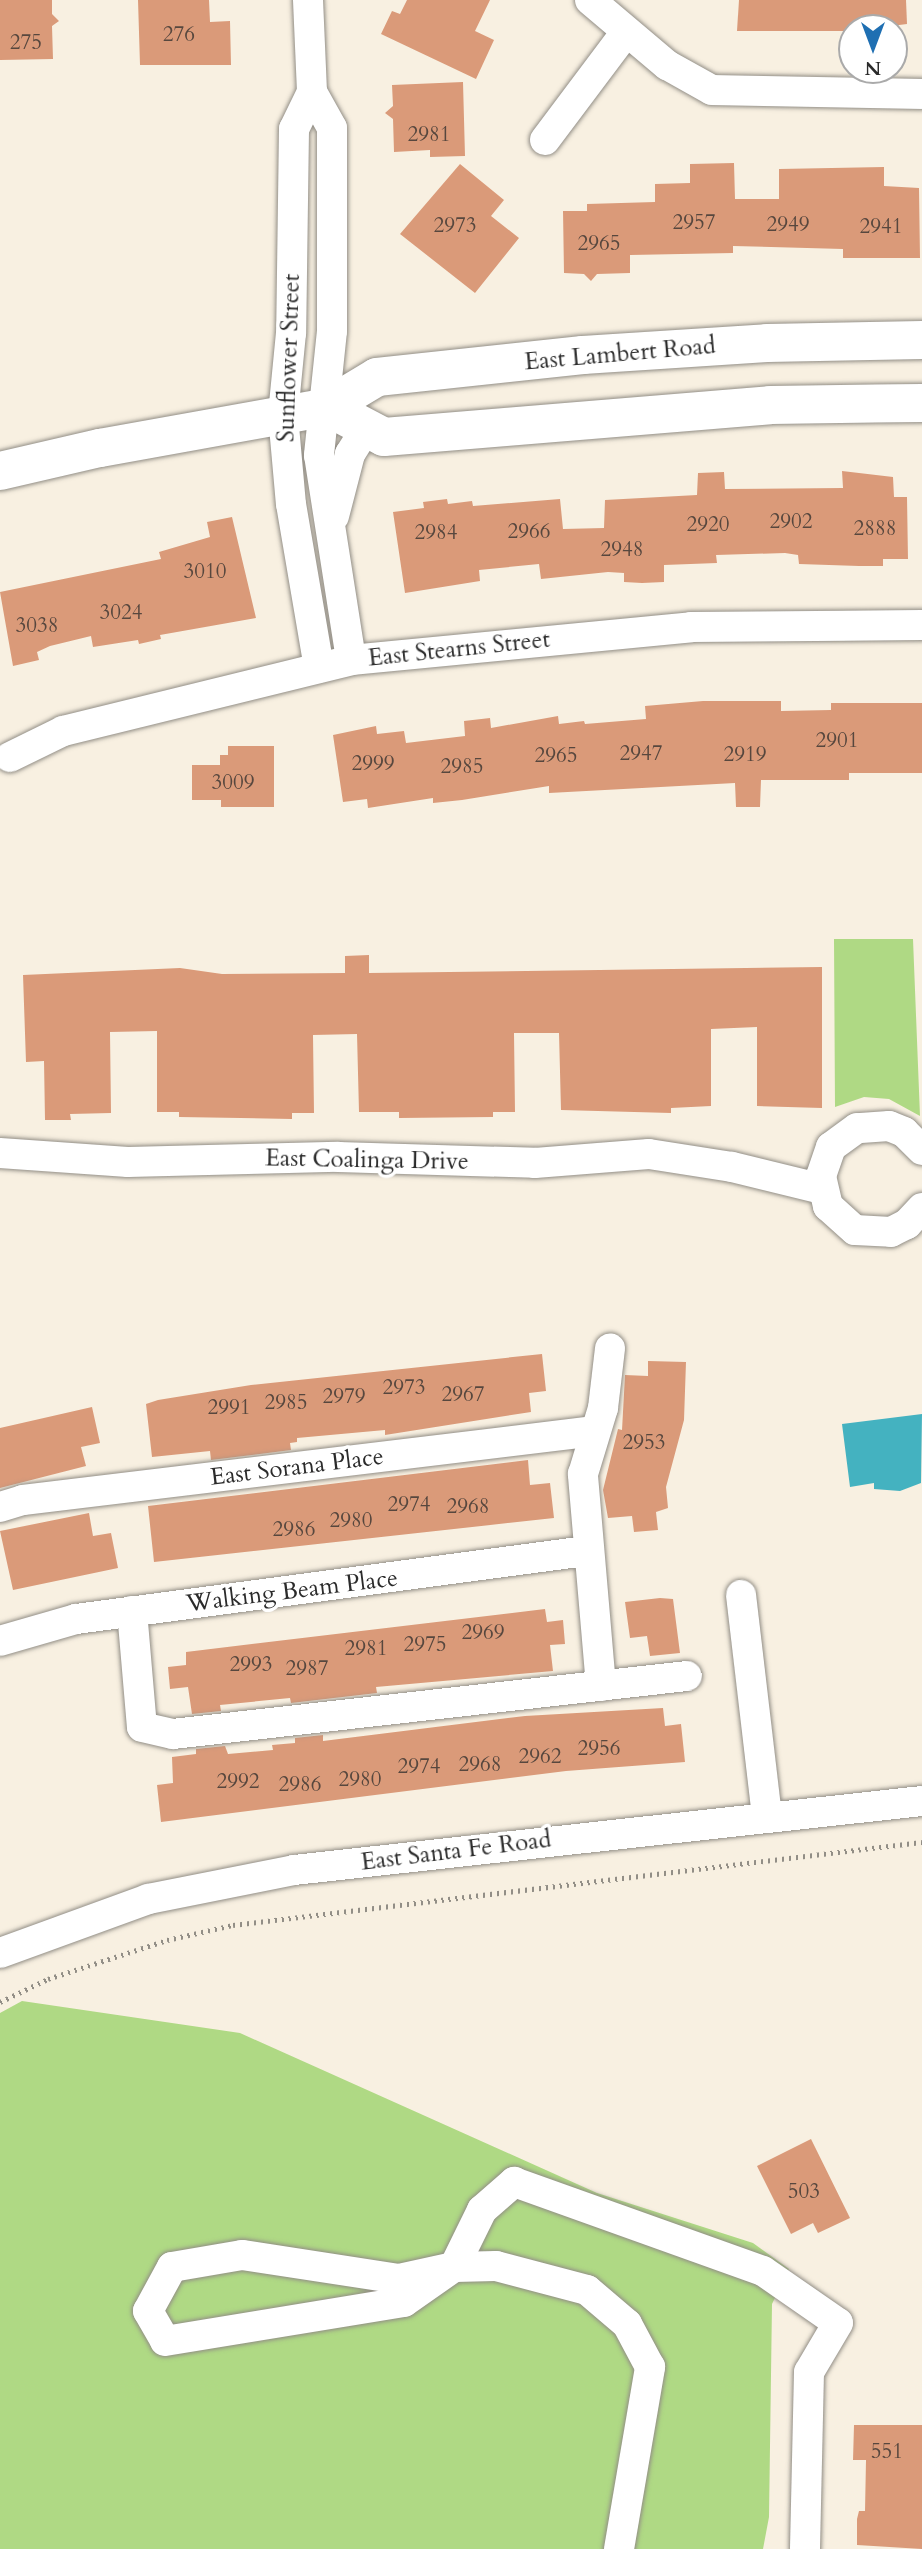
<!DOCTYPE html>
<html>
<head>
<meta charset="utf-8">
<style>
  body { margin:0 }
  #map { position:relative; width:922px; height:2549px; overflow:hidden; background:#f8f0e1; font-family:Cardo,serif }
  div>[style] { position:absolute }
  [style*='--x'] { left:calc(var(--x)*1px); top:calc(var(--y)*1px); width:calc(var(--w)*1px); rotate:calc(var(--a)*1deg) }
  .green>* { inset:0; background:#afd984 }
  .water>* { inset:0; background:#44b2c0 }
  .building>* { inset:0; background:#da9a79 }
  .path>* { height:4.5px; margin-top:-2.25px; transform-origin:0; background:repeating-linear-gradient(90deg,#928e86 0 2px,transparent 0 7px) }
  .roads { filter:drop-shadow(0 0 2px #928e86) drop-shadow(0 0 2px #928e86) }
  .minor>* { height:30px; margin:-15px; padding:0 15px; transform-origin:15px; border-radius:15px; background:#fff }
  .major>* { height:38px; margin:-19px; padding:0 19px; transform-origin:19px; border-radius:19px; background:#fff }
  span { translate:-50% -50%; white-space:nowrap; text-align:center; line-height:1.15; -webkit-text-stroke:7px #fff; paint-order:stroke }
  .number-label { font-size:21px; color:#57473e }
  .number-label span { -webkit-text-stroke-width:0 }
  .street-label { font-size:24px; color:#2b2b2b }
  .north { position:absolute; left:838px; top:14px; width:70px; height:70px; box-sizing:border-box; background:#fff; border:2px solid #aaa; border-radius:50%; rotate:180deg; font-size:19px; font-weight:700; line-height:28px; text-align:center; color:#2b2b2b }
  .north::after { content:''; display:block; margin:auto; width:24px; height:32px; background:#1f6fb2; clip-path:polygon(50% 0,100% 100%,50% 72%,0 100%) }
</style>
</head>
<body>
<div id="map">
  <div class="green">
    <div style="clip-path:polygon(834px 939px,913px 939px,920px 1116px,889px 1099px,864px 1097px,835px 1107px)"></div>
    <div style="clip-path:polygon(22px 2001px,240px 2033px,597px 2193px,753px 2243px,789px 2269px,772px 2304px,769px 2517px,763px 2549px,0 2549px,0 2013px)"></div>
  </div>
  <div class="water">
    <div style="clip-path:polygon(922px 1414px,921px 1483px,900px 1491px,874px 1489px,874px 1483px,850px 1487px,842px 1424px)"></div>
  </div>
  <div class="building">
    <div style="clip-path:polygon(0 0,52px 0,52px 14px,59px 21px,52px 26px,53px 59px,0 60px)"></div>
    <div style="clip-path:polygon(138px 0,209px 0,210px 22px,230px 21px,231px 65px,140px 65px)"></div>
    <div style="clip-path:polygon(407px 0,490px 0,475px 31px,494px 40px,476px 79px,381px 34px,392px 11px,400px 14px)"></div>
    <div style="clip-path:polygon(739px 0,906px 0,907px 24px,852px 31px,737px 31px)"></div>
    <div style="clip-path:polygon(463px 82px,465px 156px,430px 157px,430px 150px,394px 152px,393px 119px,385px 113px,393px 106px,392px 85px)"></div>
    <div style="clip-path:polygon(734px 163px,735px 199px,779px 199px,779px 169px,884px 167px,884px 186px,919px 188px,920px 258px,843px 258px,843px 249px,733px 246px,733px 253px,630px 255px,630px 273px,597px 274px,591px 281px,584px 274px,564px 273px,563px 211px,587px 211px,587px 204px,655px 202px,655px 184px,690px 183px,690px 164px)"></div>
    <div style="clip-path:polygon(460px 164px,504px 200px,491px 216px,519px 238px,475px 293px,400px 234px)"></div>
    <div style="clip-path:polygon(842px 471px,893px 477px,894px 497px,907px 497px,908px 559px,883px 559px,883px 566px,859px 566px,799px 564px,798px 555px,785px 553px,716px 555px,717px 563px,664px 565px,664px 582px,642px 583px,624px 582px,624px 573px,608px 572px,541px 579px,539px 564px,479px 570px,480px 581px,405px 593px,393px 512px,424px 508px,423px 502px,447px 499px,448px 504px,472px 501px,473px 506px,560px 499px,563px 529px,604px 528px,605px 500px,697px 495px,698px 473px,724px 472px,725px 489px,843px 488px)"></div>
    <div style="clip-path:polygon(232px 517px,256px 618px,160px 635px,161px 639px,139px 644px,138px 640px,93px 647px,91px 636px,50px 646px,37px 652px,39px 660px,13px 666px,0 592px,161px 559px,159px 552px,210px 537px,207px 522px)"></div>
    <div style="clip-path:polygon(703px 701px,781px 701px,781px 711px,831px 710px,831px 703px,922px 703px,922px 773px,849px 773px,849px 780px,761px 780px,760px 807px,736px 807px,735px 783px,549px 793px,549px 786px,462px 800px,433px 803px,433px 798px,368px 808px,367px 799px,343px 802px,333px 735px,376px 726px,377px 734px,404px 731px,406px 743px,465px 736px,464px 721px,490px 718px,491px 728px,558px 716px,559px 724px,584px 721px,585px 724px,646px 719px,645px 706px)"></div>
    <div style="clip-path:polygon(228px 746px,274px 746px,274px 807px,221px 807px,221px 800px,192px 800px,192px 765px,220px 765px,220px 755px,228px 755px)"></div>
    <div style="clip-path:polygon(369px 955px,369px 973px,822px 967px,822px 1108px,757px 1106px,757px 1027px,711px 1029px,711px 1106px,671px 1108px,671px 1113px,561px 1110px,559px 1033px,514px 1033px,515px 1112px,493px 1112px,493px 1117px,399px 1118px,399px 1112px,359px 1112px,357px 1034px,313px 1035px,314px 1113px,292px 1113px,292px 1119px,179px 1117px,179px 1112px,157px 1112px,157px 1031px,110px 1032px,111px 1113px,70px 1114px,71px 1120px,45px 1120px,44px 1061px,26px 1062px,23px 975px,180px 968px,222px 974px,345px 973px,345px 956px)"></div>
    <div style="clip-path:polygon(542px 1354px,546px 1391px,529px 1393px,531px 1412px,385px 1435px,385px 1430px,297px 1438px,297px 1442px,290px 1443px,291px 1450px,211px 1460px,210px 1451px,152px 1457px,146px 1404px,158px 1400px,251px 1385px)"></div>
    <div style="clip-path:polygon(648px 1361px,686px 1362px,684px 1420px,666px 1487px,668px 1508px,656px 1512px,658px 1530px,634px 1532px,632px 1516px,608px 1518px,603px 1490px,618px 1429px,622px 1430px,625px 1375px,648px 1376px)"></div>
    <div style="clip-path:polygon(92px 1407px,100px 1443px,81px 1447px,86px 1466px,0 1488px,0 1428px)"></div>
    <div style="clip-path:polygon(528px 1460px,530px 1485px,550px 1483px,554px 1518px,154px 1562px,148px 1506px)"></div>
    <div style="clip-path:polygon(89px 1513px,93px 1536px,111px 1533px,118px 1568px,13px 1590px,0 1531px)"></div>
    <div style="clip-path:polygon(660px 1598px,673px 1599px,680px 1653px,650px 1656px,647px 1636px,630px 1638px,625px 1602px)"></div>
    <div style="clip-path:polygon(545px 1609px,547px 1622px,563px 1620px,565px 1644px,550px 1645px,553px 1671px,376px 1687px,377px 1693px,291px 1703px,290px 1698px,220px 1705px,221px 1711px,192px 1714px,188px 1687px,170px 1689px,168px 1667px,186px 1665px,186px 1652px)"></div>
    <div style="clip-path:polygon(663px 1708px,665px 1726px,681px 1724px,685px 1762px,566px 1771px,161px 1822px,157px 1785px,173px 1783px,172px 1757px,196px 1754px,196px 1749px,225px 1746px,228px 1754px,273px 1750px,272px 1745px,295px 1743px,295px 1738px,323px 1735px,323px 1741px,525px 1716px)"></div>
    <div style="clip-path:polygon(811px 2139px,850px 2218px,818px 2233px,813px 2223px,791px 2234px,757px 2166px)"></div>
    <div style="clip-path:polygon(854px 2425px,922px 2425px,922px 2549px,857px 2545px,857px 2519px,859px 2511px,865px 2511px,866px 2460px,853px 2460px)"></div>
  </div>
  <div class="path">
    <div style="--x:0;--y:2002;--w:53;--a:-25.6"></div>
    <div style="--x:48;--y:1979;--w:125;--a:-18.1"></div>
    <div style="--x:167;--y:1940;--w:68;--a:-12.8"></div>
    <div style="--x:233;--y:1925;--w:694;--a:-6.87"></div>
  </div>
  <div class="roads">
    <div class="minor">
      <div style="--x:308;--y:0;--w:92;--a:87.5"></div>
      <div style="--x:312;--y:92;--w:41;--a:60.9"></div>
      <div style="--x:332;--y:128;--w:203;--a:90"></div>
      <div style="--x:332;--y:331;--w:125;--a:96"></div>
      <div style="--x:319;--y:455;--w:207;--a:81.1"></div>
      <div style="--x:590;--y:0;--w:101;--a:40.2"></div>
      <div style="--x:667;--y:65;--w:51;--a:29.1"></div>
      <div style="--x:712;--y:90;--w:210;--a:1.1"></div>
      <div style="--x:312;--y:92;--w:41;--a:115.9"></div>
      <div style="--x:294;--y:129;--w:204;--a:90.8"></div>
      <div style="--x:291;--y:333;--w:82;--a:95.6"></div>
      <div style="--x:283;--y:415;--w:89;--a:84.9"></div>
      <div style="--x:291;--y:504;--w:166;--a:80.3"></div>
      <div style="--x:545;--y:140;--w:135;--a:-53.1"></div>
      <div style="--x:334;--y:516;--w:64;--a:-75.5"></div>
      <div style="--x:350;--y:454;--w:31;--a:-58"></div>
      <div style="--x:10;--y:757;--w:59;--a:-26.1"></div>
      <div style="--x:63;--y:731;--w:297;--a:-13.8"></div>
      <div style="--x:351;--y:660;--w:342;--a:-5.5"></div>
      <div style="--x:691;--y:627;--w:231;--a:-0.5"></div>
      <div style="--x:922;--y:1150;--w:25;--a:-135"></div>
      <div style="--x:904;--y:1132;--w:16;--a:-158"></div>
      <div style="--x:889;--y:1126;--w:32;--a:176"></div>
      <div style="--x:857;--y:1128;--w:32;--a:144"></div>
      <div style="--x:831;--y:1147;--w:31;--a:109"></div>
      <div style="--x:821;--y:1176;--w:31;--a:77"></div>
      <div style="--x:828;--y:1206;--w:36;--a:42"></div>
      <div style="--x:855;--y:1230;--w:36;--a:3"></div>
      <div style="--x:891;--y:1232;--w:18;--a:-27"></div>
      <div style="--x:907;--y:1224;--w:22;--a:-47"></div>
      <div style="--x:0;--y:1153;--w:128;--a:4"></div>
      <div style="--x:128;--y:1162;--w:210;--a:-1.4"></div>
      <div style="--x:338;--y:1157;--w:197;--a:1.7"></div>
      <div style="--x:535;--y:1163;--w:114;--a:-4.5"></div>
      <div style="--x:649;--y:1154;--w:84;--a:8.9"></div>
      <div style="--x:732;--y:1167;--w:93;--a:13.7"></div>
      <div style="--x:0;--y:1507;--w:24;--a:-17"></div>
      <div style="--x:23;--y:1500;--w:576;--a:-6.88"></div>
      <div style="--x:741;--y:1595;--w:222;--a:83.3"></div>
      <div style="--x:132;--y:1611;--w:116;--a:85.1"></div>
      <div style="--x:142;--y:1727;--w:32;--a:13"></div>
      <div style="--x:173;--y:1734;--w:517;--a:-6.44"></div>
      <div style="--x:0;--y:1641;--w:79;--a:-16.1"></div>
      <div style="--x:76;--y:1619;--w:515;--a:-7.59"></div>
      <div style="--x:601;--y:1686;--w:213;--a:-94.9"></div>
      <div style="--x:583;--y:1474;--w:69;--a:-73.1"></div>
      <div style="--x:603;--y:1408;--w:60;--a:-83.3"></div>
      <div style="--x:0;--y:1953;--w:158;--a:-20"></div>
      <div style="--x:148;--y:1899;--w:149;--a:-11.2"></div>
      <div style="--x:294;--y:1870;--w:632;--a:-6.27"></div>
      <div style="--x:619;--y:2549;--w:185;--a:-80.3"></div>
      <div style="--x:650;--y:2367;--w:49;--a:-118.1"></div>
      <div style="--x:627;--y:2324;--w:52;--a:-139.6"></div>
      <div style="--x:587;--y:2290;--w:94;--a:-165.2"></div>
      <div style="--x:496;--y:2266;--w:42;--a:178.6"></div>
      <div style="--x:454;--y:2267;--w:56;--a:167.7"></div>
      <div style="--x:399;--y:2279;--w:159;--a:-171.3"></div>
      <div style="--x:242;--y:2255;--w:71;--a:170.3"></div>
      <div style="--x:172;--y:2267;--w:50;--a:118.6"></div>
      <div style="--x:148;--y:2311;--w:34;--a:60"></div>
      <div style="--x:165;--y:2341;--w:242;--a:-9.3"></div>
      <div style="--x:404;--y:2302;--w:61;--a:-35"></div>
      <div style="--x:454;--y:2267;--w:64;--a:-63.8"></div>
      <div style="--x:482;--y:2210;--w:43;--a:-41.2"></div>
      <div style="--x:514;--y:2182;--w:264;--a:19.7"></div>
      <div style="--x:763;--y:2271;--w:91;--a:34.7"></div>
      <div style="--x:838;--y:2323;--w:57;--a:120.6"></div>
      <div style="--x:809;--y:2372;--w:177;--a:91.3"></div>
    </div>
    <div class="major">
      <div style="--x:327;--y:407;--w:64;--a:27.8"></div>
      <div style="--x:384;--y:437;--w:387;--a:-4.7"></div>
      <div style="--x:770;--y:405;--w:152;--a:-0.8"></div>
      <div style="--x:0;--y:471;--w:103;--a:-13"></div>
      <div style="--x:100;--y:448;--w:231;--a:-10.2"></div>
      <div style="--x:327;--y:407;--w:58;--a:-31"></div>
      <div style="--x:377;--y:377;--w:207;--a:-6.1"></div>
      <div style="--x:583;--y:355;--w:184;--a:-3.7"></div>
      <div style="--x:767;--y:343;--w:155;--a:-1.1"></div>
    </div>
  </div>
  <div class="number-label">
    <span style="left:179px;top:35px">276</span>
    <span style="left:26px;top:43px">275</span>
    <span style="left:429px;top:135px">2981</span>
    <span style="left:694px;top:223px">2957</span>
    <span style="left:788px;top:225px">2949</span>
    <span style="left:455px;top:226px">2973</span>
    <span style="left:881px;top:227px">2941</span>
    <span style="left:599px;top:244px">2965</span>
    <span style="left:791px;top:522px">2902</span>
    <span style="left:708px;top:525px">2920</span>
    <span style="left:875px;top:529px">2888</span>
    <span style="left:529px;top:532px">2966</span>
    <span style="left:436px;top:533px">2984</span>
    <span style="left:622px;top:550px">2948</span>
    <span style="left:205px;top:572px">3010</span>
    <span style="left:121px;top:613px">3024</span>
    <span style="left:37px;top:626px">3038</span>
    <span style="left:837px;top:741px">2901</span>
    <span style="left:641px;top:754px">2947</span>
    <span style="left:745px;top:755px">2919</span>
    <span style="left:556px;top:756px">2965</span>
    <span style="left:373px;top:764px">2999</span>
    <span style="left:462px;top:767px">2985</span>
    <span style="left:233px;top:783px">3009</span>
    <span style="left:404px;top:1388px">2973</span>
    <span style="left:463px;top:1395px">2967</span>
    <span style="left:344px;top:1397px">2979</span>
    <span style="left:286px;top:1403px">2985</span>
    <span style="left:229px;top:1408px">2991</span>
    <span style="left:644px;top:1443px">2953</span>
    <span style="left:409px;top:1505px">2974</span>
    <span style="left:468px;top:1507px">2968</span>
    <span style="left:351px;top:1521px">2980</span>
    <span style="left:294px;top:1530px">2986</span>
    <span style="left:483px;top:1633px">2969</span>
    <span style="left:425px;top:1645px">2975</span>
    <span style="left:366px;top:1649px">2981</span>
    <span style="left:251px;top:1665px">2993</span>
    <span style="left:307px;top:1669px">2987</span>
    <span style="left:599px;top:1749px">2956</span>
    <span style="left:540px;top:1757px">2962</span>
    <span style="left:480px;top:1765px">2968</span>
    <span style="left:419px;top:1767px">2974</span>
    <span style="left:360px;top:1780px">2980</span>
    <span style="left:238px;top:1782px">2992</span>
    <span style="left:300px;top:1785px">2986</span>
    <span style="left:804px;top:2192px">503</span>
    <span style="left:887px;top:2452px">551</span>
  </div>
  <div class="street-label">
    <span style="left:620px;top:354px;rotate:-5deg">East Lambert Road</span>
    <span style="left:289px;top:358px;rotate:-88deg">Sunflower Street</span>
    <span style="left:459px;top:649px;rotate:-6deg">East Stearns Street</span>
    <span style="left:367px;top:1160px;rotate:1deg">East Coalinga Drive</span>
    <span style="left:297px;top:1467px;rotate:-7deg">East Sorana Place</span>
    <span style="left:292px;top:1591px;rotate:-7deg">Walking Beam Place</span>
    <span style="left:456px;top:1851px;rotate:-7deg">East Santa Fe Road</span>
  </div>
  <div class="north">N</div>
</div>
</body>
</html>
